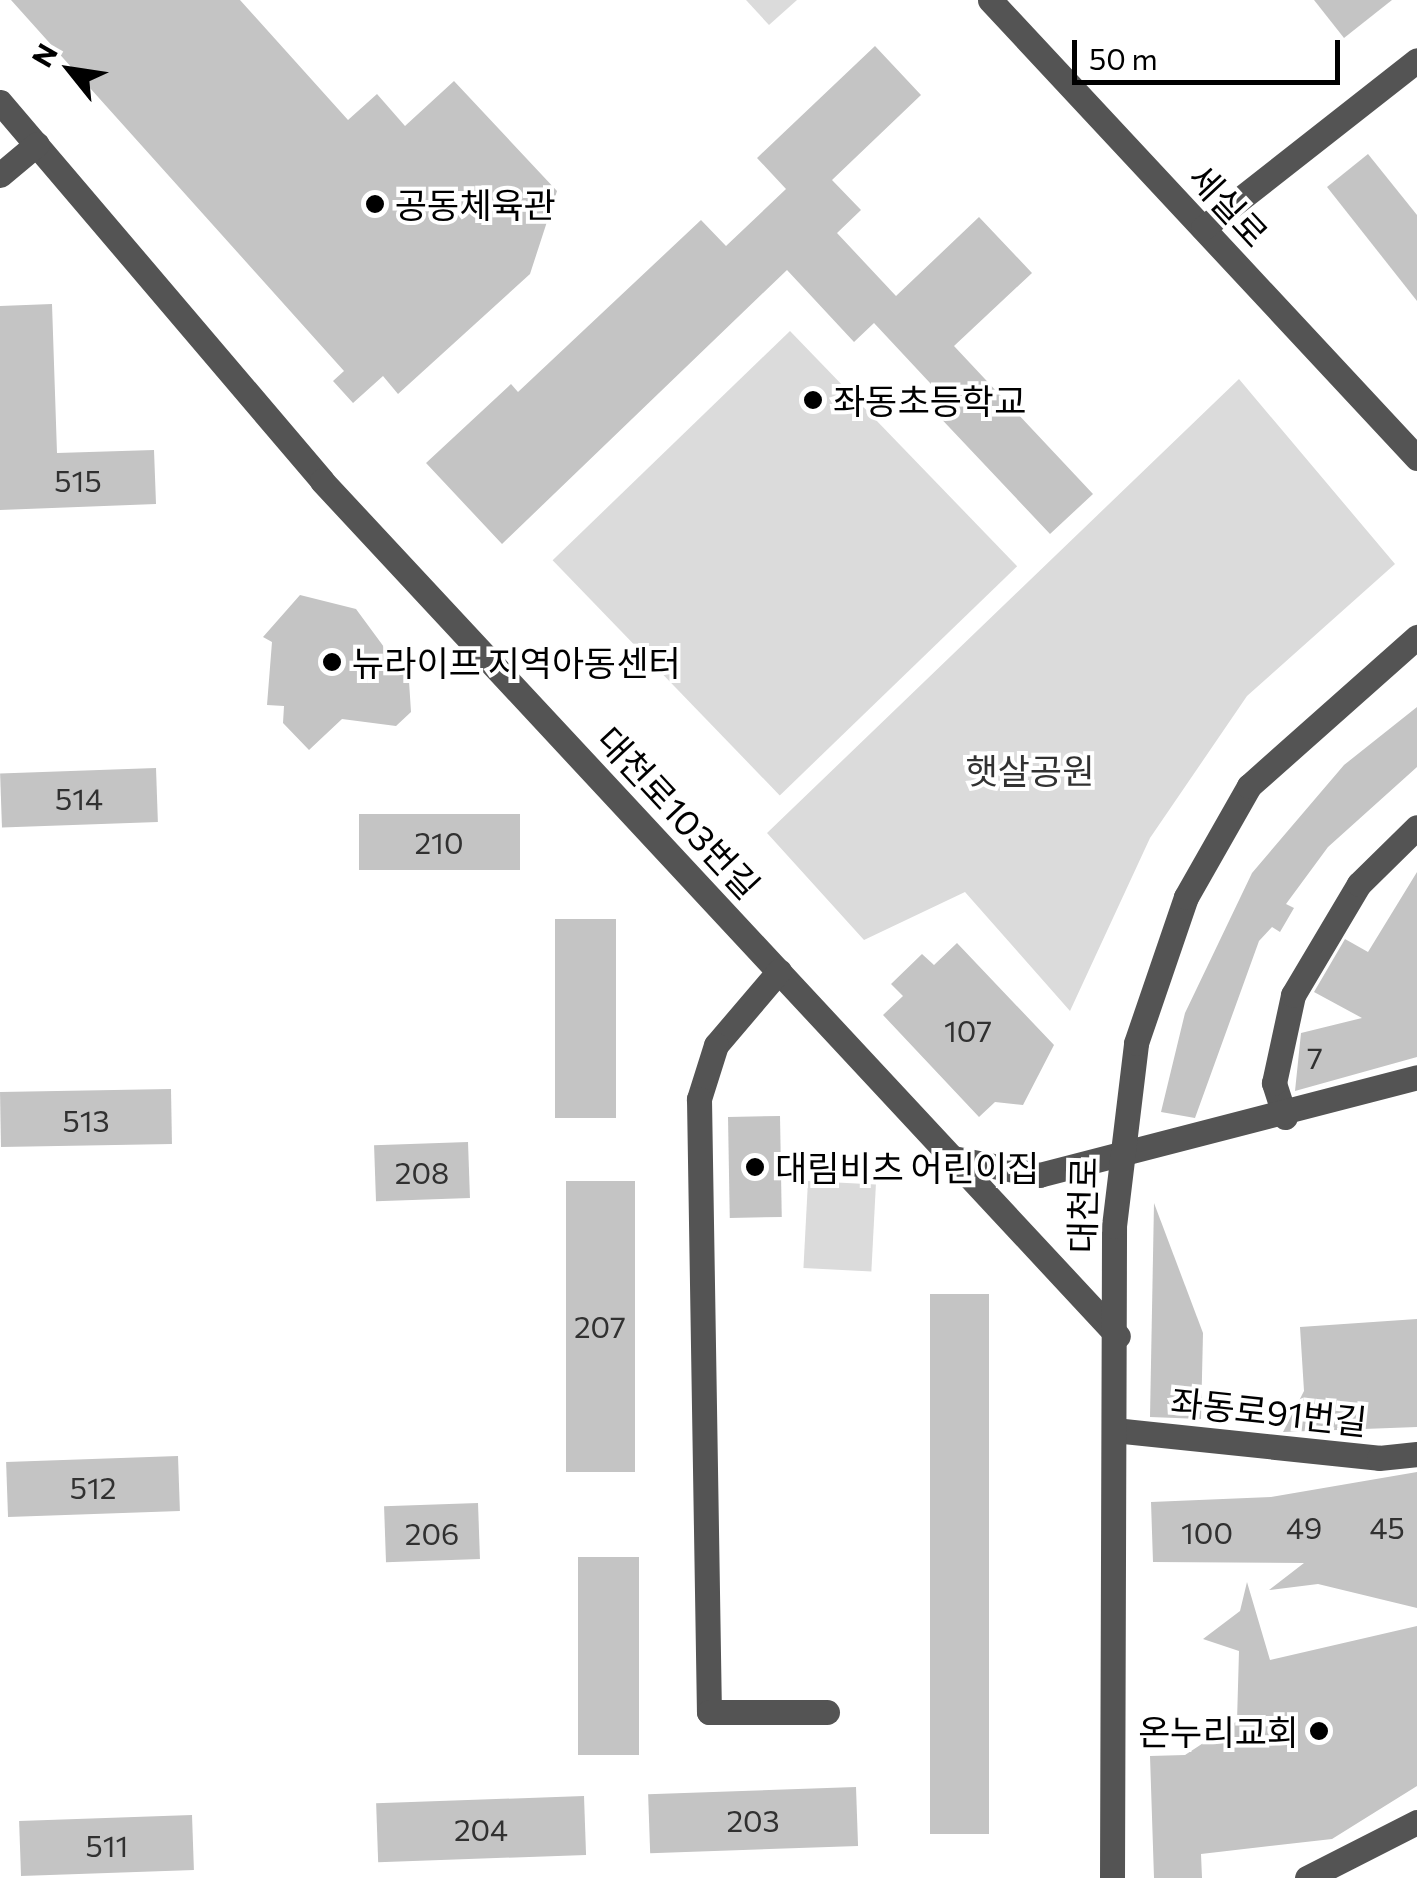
<!DOCTYPE html>
<html>
<head>
<meta charset="utf-8">
<style>
  body { margin:0 }
  #map { position:relative; width:1417px; height:1878px; overflow:hidden; background:#fff; font-family:Commissioner,"Noto Sans KR",sans-serif }
  div>[style] { position:absolute }
  [style*='--x'] { left:calc(var(--x)*1px); top:calc(var(--y)*1px); width:calc(var(--w)*1px); rotate:calc(var(--a)*1deg) }
  .green>* { inset:0; background:#dbdbdb; transform-origin:0 0 }
  .building>* { inset:0; background:#c4c4c4; transform-origin:0 0 }
  .minor>* { height:25px; margin:-12.5px; padding:0 12.5px; transform-origin:12.5px; border-radius:12.5px; background:#545454 }
  .dots>* { width:28px; height:28px; translate:-50% -50%; box-sizing:border-box; border:5px solid #fff; border-radius:50% }
  span { translate:-50% -50%; white-space:nowrap; text-align:center; line-height:1.15; -webkit-text-stroke:8px #fff; paint-order:stroke }
  .number-label { font-size:30px; color:#313131 }
  .number-label span { -webkit-text-stroke-width:0 }
  .poi-label { font-size:35px; color:#000 }
  .left { translate:0 -50%; text-align:left }
  .right { translate:-100% -50%; text-align:right }
  .street-label { font-size:35px; color:#000 }
  .park-label { font-size:35px; color:#323232 }
  .north { position:absolute; left:20px; top:20px; width:100px; height:100px; -webkit-text-stroke:8px #fff; paint-order:stroke; rotate:300deg; font-size:28px; font-weight:700; line-height:40px; text-align:center; color:#000 }
  .north::after { content:''; display:block; margin:auto; width:35px; height:45px; background:#000; clip-path:polygon(50% 0,100% 100%,50% 72%,0 100%) }
  .scale { position:absolute; left:1072px; top:40px; width:268px; height:45px; box-sizing:border-box; border:5px solid #000; border-top:0; padding-left:12px; font-size:30px; line-height:35px; white-space:nowrap; color:#000; -webkit-text-stroke:8px #fff; paint-order:stroke }
</style>
</head>
<body>
<div id="map">
  <div class="green">
    <div style="clip-path:polygon(746px 0,797px 0,769px 25px)"></div>
    <div style="left:790px;top:331px;width:327px;height:330px;rotate:46deg"></div>
    <div style="clip-path:polygon(1239px 379px,1395px 564px,1247px 696px,1150px 838px,1070px 1011px,965px 892px,864px 940px,767px 833px)"></div>
    <div style="left:808px;top:1181px;width:68px;height:87px;rotate:3deg"></div>
  </div>
  <div class="building">
    <div style="clip-path:polygon(11px 0,240px 0,348px 120px,377px 94px,405px 126px,454px 81px,557px 191px,530px 274px,398px 394px,383px 376px,353px 403px,333px 381px,344px 371px)"></div>
    <div style="clip-path:polygon(1314px 0,1392px 0,1344px 38px)"></div>
    <div style="clip-path:polygon(875px 46px,921px 95px,832px 180px,861px 210px,837px 233px,896px 296px,979px 217px,1032px 273px,954px 346px,1093px 494px,1050px 534px,932px 409px,944px 398px,874px 323px,854px 342px,787px 270px,502px 544px,426px 463px,511px 384px,518px 392px,701px 220px,726px 246px,786px 189px,757px 158px)"></div>
    <div style="clip-path:polygon(1368px 154px,1417px 215px,1417px 301px,1327px 187px)"></div>
    <div style="clip-path:polygon(52px 304px,57px 453px,154px 450px,156px 504px,0 510px,0 306px)"></div>
    <div style="clip-path:polygon(300px 595px,356px 609px,409px 681px,411px 712px,396px 726px,342px 719px,309px 750px,283px 723px,284px 706px,267px 705px,272px 642px,263px 637px)"></div>
    <div style="clip-path:polygon(1417px 707px,1417px 767px,1328px 847px,1286px 904px,1294px 908px,1280px 932px,1272px 927px,1259px 941px,1195px 1118px,1161px 1112px,1185px 1013px,1252px 873px,1344px 765px)"></div>
    <div style="left:156px;top:768px;width:54px;height:156px;rotate:88deg"></div>
    <div style="left:359px;top:814px;width:161px;height:56px"></div>
    <div style="clip-path:polygon(1417px 872px,1417px 1057px,1295px 1091px,1301px 1033px,1362px 1018px,1314px 992px,1345px 939px,1368px 952px)"></div>
    <div style="left:555px;top:919px;width:61px;height:199px"></div>
    <div style="clip-path:polygon(957px 943px,1054px 1045px,1023px 1105px,995px 1102px,979px 1117px,883px 1015px,903px 996px,891px 984px,922px 954px,934px 965px)"></div>
    <div style="left:171px;top:1089px;width:55px;height:171px;rotate:89deg"></div>
    <div style="left:780px;top:1116px;width:101px;height:52px;rotate:89deg"></div>
    <div style="left:468px;top:1142px;width:56px;height:94px;rotate:88deg"></div>
    <div style="left:566px;top:1181px;width:69px;height:291px"></div>
    <div style="clip-path:polygon(1154px 1203px,1203px 1333px,1201px 1419px,1150px 1417px)"></div>
    <div style="left:930px;top:1294px;width:59px;height:540px"></div>
    <div style="clip-path:polygon(1417px 1319px,1417px 1427px,1283px 1432px,1304px 1391px,1300px 1327px)"></div>
    <div style="left:178px;top:1456px;width:55px;height:172px;rotate:88deg"></div>
    <div style="clip-path:polygon(1417px 1472px,1417px 1608px,1318px 1584px,1269px 1590px,1304px 1563px,1153px 1562px,1151px 1502px,1271px 1497px)"></div>
    <div style="left:478px;top:1503px;width:56px;height:94px;rotate:88deg"></div>
    <div style="left:639px;top:1557px;width:198px;height:61px;rotate:90deg"></div>
    <div style="clip-path:polygon(1247px 1582px,1270px 1660px,1417px 1626px,1417px 1786px,1332px 1839px,1201px 1854px,1202px 1878px,1154px 1878px,1150px 1756px,1185px 1755px,1237px 1721px,1239px 1651px,1203px 1639px,1240px 1611px)"></div>
    <div style="left:856px;top:1787px;width:59px;height:208px;rotate:88deg"></div>
    <div style="left:584px;top:1796px;width:59px;height:208px;rotate:88deg"></div>
    <div style="left:192px;top:1815px;width:55px;height:173px;rotate:88deg"></div>
  </div>
  <div class="minor">
    <div style="--x:990;--y:0;--w:626;--a:47.01"></div>
    <div style="--x:0;--y:102;--w:497;--a:49.6"></div>
    <div style="--x:322;--y:481;--w:1168;--a:47.05"></div>
    <div style="--x:0;--y:175;--w:48;--a:-40"></div>
    <div style="--x:1203;--y:228;--w:272;--a:-38.1"></div>
    <div style="--x:779;--y:971;--w:97;--a:130.4"></div>
    <div style="--x:716;--y:1045;--w:57;--a:107.5"></div>
    <div style="--x:699;--y:1099;--w:613;--a:89.07"></div>
    <div style="--x:709;--y:1712;--w:118;--a:0"></div>
    <div style="--x:1285;--y:1117;--w:36;--a:-108"></div>
    <div style="--x:1274;--y:1083;--w:90;--a:-77.8"></div>
    <div style="--x:1293;--y:995;--w:129;--a:-59.3"></div>
    <div style="--x:1359;--y:884;--w:81;--a:-44.5"></div>
    <div style="--x:953;--y:1158;--w:88;--a:11.2"></div>
    <div style="--x:1039;--y:1175;--w:390;--a:-14.5"></div>
    <div style="--x:1114;--y:1430;--w:266;--a:6"></div>
    <div style="--x:1379;--y:1458;--w:38;--a:-6"></div>
    <div style="--x:1112;--y:1878;--w:652;--a:-89.82"></div>
    <div style="--x:1114;--y:1226;--w:184;--a:-83.1"></div>
    <div style="--x:1136;--y:1043;--w:154;--a:-71.1"></div>
    <div style="--x:1186;--y:897;--w:128;--a:-60.4"></div>
    <div style="--x:1249;--y:786;--w:225;--a:-41.6"></div>
    <div style="--x:1307;--y:1878;--w:123;--a:-27"></div>
  </div>
  <div class="dots">
    <div style="left:375px;top:204px;background:#000"></div>
    <div style="left:813px;top:400px;background:#000"></div>
    <div style="left:332px;top:662px;background:#000"></div>
    <div style="left:755px;top:1167px;background:#000"></div>
    <div style="left:1319px;top:1731px;background:#000"></div>
  </div>
  <div class="number-label">
    <span style="left:78px;top:480px">515</span>
    <span style="left:79px;top:798px">514</span>
    <span style="left:439px;top:842px">210</span>
    <span style="left:968px;top:1030px">107</span>
    <span style="left:1315px;top:1057px">7</span>
    <span style="left:86px;top:1120px">513</span>
    <span style="left:422px;top:1172px">208</span>
    <span style="left:600px;top:1326px">207</span>
    <span style="left:93px;top:1487px">512</span>
    <span style="left:1304px;top:1527px">49</span>
    <span style="left:1387px;top:1527px">45</span>
    <span style="left:1207px;top:1532px">100</span>
    <span style="left:432px;top:1533px">206</span>
    <span style="left:753px;top:1820px">203</span>
    <span style="left:481px;top:1829px">204</span>
    <span style="left:107px;top:1845px">511</span>
  </div>
  <div class="poi-label">
    <span class="left" style="left:395px;top:204px">공동체육관</span>
    <span class="left" style="left:833px;top:400px">좌동초등학교</span>
    <span class="left" style="left:352px;top:662px">뉴라이프 지역아동센터</span>
    <span class="left" style="left:775px;top:1167px">대림비츠 어린이집</span>
    <span class="right" style="left:1299px;top:1731px">온누리교회</span>
  </div>
  <div class="street-label">
    <span style="left:1229px;top:205px;rotate:47deg">세실로</span>
    <span style="left:679px;top:812px;rotate:47deg">대천로103번길</span>
    <span style="left:1082px;top:1205px;rotate:-89deg">대천로</span>
    <span style="left:1269px;top:1411px;rotate:6deg">좌동로91번길</span>
  </div>
  <div class="park-label">
    <span style="left:1030px;top:770px">햇살공원</span>
  </div>
  <div class="north">N</div>
  <div class="scale">50 m</div>
</div>
</body>
</html>
